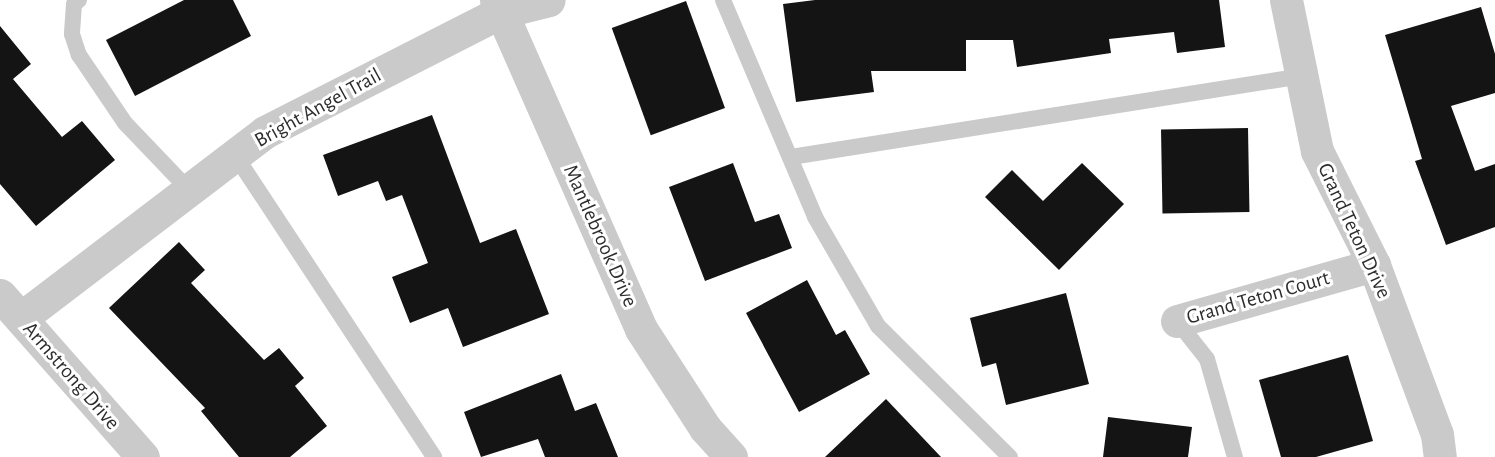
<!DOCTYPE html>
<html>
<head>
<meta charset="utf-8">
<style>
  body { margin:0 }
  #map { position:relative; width:1495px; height:457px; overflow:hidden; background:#fff; font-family:"Alegreya Sans",sans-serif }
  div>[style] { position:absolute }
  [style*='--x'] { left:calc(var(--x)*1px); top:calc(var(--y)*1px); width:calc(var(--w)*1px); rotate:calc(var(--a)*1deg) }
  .building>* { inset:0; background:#141414; transform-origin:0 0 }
  .service>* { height:16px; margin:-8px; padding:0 8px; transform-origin:8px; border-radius:8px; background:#cacaca }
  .minor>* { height:33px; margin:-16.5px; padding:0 16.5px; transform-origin:16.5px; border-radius:16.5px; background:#cacaca }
  .tertiary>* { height:33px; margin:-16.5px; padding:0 16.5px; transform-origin:16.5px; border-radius:16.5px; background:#cacaca }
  span { translate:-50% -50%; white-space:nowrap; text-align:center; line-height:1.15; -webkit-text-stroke:6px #fff; paint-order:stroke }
  .street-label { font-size:21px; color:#2d2d2d }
</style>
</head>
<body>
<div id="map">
  <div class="building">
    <div style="clip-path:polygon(184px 0,233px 0,251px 36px,135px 96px,106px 40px)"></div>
    <div style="clip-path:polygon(815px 0,1219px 0,1225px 47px,1177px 53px,1174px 32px,1109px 39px,1111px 53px,1017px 67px,1013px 40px,966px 40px,966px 71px,871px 71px,874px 92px,796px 102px,783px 4px)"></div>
    <div style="left:686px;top:1px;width:114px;height:79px;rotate:70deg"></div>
    <div style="clip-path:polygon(1481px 7px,1495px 54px,1495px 93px,1451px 106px,1475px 171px,1495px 164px,1495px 227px,1446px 245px,1415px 161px,1422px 159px,1385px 35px)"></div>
    <div style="clip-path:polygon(0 26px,31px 64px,13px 79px,62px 137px,82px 121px,115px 160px,36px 226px,0 184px)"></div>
    <div style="clip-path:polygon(432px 115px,480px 243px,516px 229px,549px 314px,463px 347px,448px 308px,410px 323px,392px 277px,428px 263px,402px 195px,386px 201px,378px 181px,338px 196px,323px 155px)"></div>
    <div style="left:1248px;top:128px;width:84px;height:87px;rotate:89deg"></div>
    <div style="clip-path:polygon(733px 163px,755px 222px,779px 214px,792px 248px,705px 281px,669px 187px)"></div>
    <div style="clip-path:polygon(1082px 163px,1124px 204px,1059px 270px,985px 197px,1012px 170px,1043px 201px)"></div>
    <div style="clip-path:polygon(179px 242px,205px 270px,191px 283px,264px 360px,279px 348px,304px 378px,295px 386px,327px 426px,290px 457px,239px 457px,201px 411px,205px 408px,109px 308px)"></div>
    <div style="clip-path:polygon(807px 280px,836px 335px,845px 330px,870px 374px,799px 412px,746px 313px)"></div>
    <div style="clip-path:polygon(1066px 293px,1089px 384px,1006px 405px,996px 363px,982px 367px,970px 318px)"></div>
    <div style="clip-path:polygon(1348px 355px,1373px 441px,1316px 457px,1281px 457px,1259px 380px)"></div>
    <div style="clip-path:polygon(561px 374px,575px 411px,596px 403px,618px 457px,545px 457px,538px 439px,481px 457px,464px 412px)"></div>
    <div style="clip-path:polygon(886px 399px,941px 457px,825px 457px)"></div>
    <div style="clip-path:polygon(1108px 417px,1192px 427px,1188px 457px,1103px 457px)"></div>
  </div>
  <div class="service">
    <div style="--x:79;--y:0;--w:6;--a:141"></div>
    <div style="--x:74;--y:4;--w:30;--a:94"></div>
    <div style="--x:72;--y:34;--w:22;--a:72"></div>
    <div style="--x:79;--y:55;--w:82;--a:55.9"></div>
    <div style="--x:125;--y:123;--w:93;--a:46.3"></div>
    <div style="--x:723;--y:0;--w:236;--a:67"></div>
    <div style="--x:815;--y:217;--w:126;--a:60"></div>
    <div style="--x:878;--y:326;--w:186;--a:44.8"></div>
    <div style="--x:235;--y:155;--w:362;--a:56.6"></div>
    <div style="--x:791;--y:157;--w:517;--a:-9.01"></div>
    <div style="--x:1177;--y:321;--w:48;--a:51.7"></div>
    <div style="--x:1207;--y:359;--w:102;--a:74.1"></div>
  </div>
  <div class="minor">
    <div style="--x:1286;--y:0;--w:154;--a:78.4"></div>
    <div style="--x:1317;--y:151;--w:127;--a:63.4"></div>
    <div style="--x:1374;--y:265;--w:180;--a:69.6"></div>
    <div style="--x:1437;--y:434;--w:23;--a:83"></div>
    <div style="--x:0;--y:295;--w:216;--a:48.6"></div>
    <div style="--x:21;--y:318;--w:307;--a:-37.3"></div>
    <div style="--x:265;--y:132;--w:265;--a:-27"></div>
    <div style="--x:501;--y:12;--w:49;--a:-14"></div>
    <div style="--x:1177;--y:321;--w:205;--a:-15.9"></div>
  </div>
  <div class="tertiary">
    <div style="--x:496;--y:0;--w:360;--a:66.2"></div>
    <div style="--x:641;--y:329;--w:118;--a:57.1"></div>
    <div style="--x:705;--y:428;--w:39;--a:48"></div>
  </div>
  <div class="street-label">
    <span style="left:318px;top:108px;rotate:-29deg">Bright Angel Trail</span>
    <span style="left:1354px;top:231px;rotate:65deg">Grand Teton Drive</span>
    <span style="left:600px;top:236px;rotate:66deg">Mantlebrook Drive</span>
    <span style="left:1258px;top:298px;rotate:-16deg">Grand Teton Court</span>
    <span style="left:71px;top:376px;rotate:49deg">Armstrong Drive</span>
  </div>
</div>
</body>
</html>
